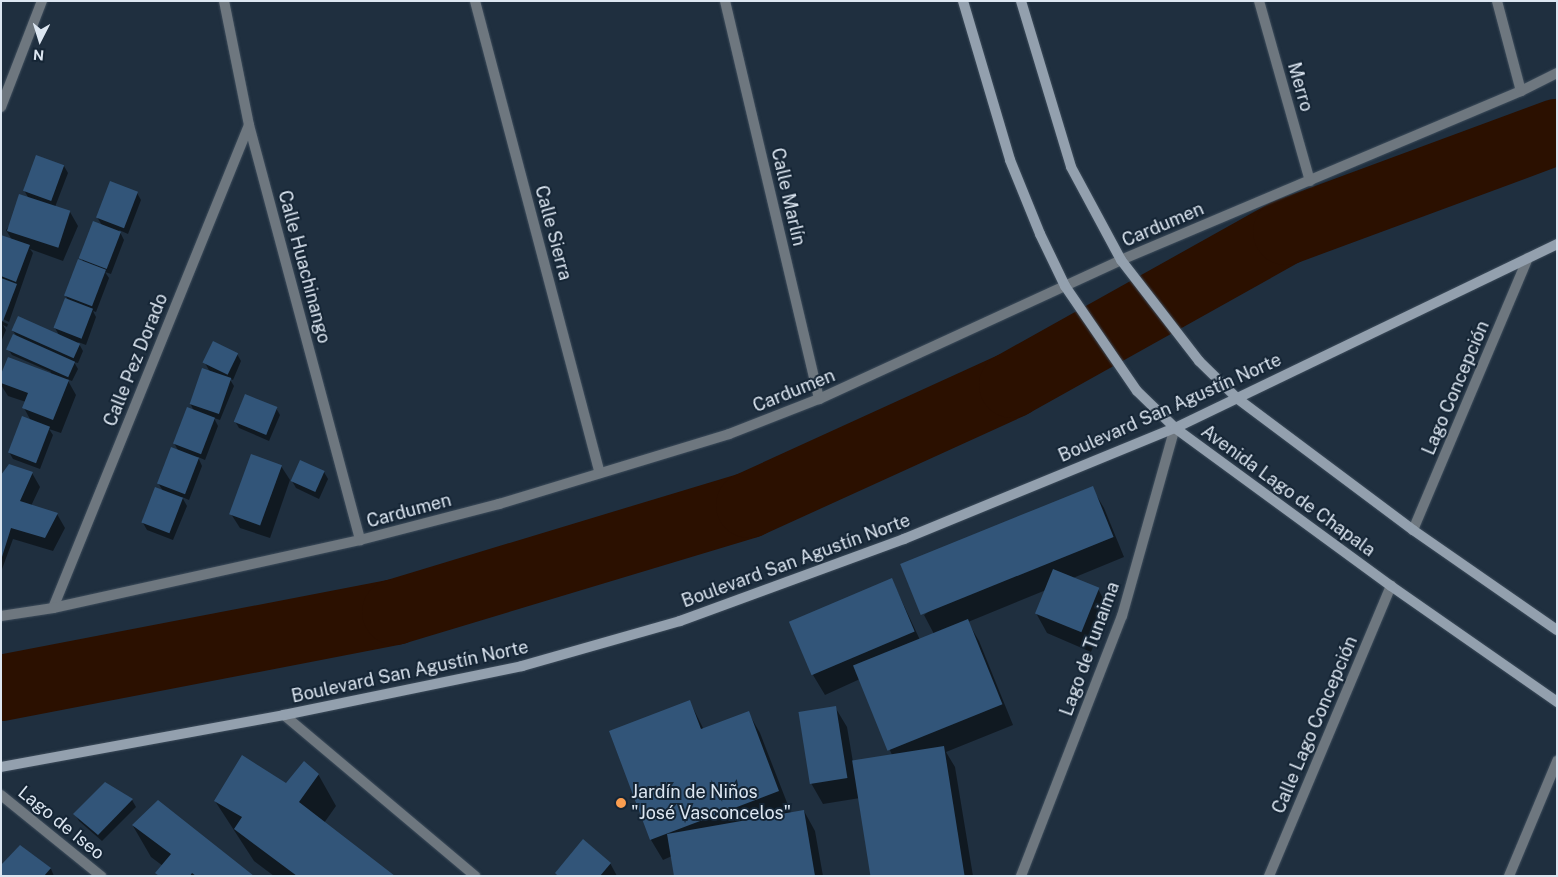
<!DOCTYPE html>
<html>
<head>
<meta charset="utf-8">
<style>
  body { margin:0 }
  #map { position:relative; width:1558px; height:877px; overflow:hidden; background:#1f2f3f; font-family:"Public Sans",sans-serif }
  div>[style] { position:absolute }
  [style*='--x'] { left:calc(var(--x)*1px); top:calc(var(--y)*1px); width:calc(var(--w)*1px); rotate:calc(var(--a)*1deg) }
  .shadow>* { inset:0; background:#0007 }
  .river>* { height:66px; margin:-33px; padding:0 33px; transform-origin:33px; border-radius:33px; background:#2b1000 }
  .building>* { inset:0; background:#325579; transform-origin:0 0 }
  .roads { filter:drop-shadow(0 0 1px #3d4c5b) drop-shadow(0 0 1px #3d4c5b) }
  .minor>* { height:10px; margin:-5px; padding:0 5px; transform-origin:5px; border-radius:5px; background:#6e777f }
  .secondary>* { height:10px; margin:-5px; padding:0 5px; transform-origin:5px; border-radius:5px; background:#93a0ae }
  .dots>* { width:14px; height:14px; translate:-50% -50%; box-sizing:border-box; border:2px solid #152535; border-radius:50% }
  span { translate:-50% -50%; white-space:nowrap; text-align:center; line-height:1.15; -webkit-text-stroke:4px #152535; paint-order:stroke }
  .street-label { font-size:18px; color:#dce6f1 }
  .poi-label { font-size:18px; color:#dce6f1 }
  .left { translate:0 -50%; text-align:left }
  .frame { position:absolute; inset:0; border:2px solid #dce6f1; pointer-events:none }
  .north { position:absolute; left:15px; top:15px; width:50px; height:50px; -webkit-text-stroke:4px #152535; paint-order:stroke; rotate:185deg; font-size:14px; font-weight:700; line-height:20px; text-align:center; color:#dce6f1 }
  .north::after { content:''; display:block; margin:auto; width:18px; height:22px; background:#dce6f1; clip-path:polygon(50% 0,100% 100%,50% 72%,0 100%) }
</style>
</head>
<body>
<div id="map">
  <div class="shadow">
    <div style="clip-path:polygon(37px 156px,64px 166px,68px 173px,55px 207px,70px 212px,78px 226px,63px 261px,30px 249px,33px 253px,9px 322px,1px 318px,1px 239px,12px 240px,6px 230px,29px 199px,24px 190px)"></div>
    <div style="clip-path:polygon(137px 193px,141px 200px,128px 234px,119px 230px,124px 240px,111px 274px,105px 272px,109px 278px,96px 312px,93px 311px,96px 317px,86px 345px,78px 342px,83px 351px,78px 363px,74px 362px,78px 369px,72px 381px,67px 379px,76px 395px,61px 433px,49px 429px,53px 435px,40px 469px,13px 459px,9px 452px,31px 421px,24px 408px,26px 402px,8px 396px,1px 385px,1px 377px,50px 374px,51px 372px,12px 355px,8px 349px,18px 338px,13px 331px,59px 335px,55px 328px,69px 301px,65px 295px,84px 263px,81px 258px,103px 227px,97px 217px)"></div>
    <div style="clip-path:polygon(1px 321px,8px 324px,7px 327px,3px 325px,6px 330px,1px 342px)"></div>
    <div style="clip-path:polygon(237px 354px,241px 361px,233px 380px,229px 378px,234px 386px,220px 420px,214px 418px,218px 426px,205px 460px,198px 457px,202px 466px,189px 500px,182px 497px,187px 506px,173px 540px,147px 530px,143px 523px,163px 491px,158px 483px,179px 452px,174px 443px,194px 411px,190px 403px,210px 372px,205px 363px)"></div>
    <div style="clip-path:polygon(276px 408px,280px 415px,269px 441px,239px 428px,235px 421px)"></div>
    <div style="clip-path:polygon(281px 466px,290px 480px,270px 538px,240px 528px,231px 514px)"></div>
    <div style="clip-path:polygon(324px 472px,328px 479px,319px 499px,296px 488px,292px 481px)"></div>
    <div style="clip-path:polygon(32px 473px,40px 487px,31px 506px,57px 514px,65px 528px,53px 551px,13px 539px,1px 572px,1px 476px)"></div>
    <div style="clip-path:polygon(1092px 488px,1104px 508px,1124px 557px,1073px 578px,1098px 589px,1109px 609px,1091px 652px,1047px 633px,1036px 613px,1046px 590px,968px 622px,979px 641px,1013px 725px,946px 752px,955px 767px,973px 876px,873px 876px,860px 798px,823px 804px,811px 783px,835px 707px,847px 727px,853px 762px,892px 755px,860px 679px,825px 695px,813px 675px,892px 580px,920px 640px,934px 634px,924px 615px)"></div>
    <div style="clip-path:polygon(690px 702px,704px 730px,748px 712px,760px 733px,791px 813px,804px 811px,815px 831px,823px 876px,675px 876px,672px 856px,663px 860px,651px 840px)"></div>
    <div style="clip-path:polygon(318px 774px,336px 806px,324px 823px,393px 876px,274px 876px,254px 861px,215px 801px,287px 785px)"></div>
    <div style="clip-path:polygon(132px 800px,136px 807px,102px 841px,79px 821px,75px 814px)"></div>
    <div style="clip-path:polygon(133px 826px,252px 876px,158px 876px,157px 873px,163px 866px,151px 857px)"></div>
    <div style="clip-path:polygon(20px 847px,51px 869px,54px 876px,1px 876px)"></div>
    <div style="clip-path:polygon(610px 863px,617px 876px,558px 876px,556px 873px)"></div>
  </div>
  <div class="river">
    <div style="--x:1;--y:688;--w:401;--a:-10.9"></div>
    <div style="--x:395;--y:612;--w:370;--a:-16.8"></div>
    <div style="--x:749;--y:505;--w:289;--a:-24.5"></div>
    <div style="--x:1012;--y:385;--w:314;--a:-29.2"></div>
    <div style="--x:1286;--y:232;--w:289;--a:-20.3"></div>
  </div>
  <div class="building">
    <div style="left:36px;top:155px;width:30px;height:38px;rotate:20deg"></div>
    <div style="left:110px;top:181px;width:30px;height:39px;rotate:21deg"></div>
    <div style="left:19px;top:194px;width:54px;height:39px;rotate:18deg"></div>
    <div style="left:93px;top:221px;width:30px;height:40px;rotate:21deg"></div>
    <div style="clip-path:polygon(1px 235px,30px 245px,16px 282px,1px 276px)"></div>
    <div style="left:78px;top:259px;width:30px;height:39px;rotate:21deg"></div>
    <div style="clip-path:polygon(1px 278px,17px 284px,3px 321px,1px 320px)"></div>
    <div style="left:65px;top:298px;width:30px;height:32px;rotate:21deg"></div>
    <div style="left:18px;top:316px;width:68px;height:16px;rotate:24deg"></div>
    <div style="left:13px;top:334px;width:68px;height:17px;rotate:24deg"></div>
    <div style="left:213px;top:341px;width:28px;height:24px;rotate:26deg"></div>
    <div style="clip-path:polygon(8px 357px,69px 380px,53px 420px,22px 408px,28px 393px,1px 383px,1px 374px)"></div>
    <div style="left:202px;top:368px;width:31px;height:38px;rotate:19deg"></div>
    <div style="left:245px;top:394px;width:35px;height:30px;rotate:22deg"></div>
    <div style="left:187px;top:407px;width:30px;height:39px;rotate:21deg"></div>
    <div style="left:22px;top:416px;width:30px;height:39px;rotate:21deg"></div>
    <div style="left:171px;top:447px;width:30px;height:39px;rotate:21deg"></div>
    <div style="left:251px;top:454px;width:33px;height:64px;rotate:20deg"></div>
    <div style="left:300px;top:460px;width:27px;height:23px;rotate:24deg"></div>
    <div style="clip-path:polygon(9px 464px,33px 472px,20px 501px,58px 513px,45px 538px,11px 528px,2px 557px,1px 475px)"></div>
    <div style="left:1093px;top:486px;width:55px;height:208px;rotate:68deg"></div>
    <div style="left:155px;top:487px;width:30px;height:38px;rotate:21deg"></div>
    <div style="left:1053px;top:569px;width:50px;height:48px;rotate:22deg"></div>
    <div style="left:892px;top:578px;width:58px;height:112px;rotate:67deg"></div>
    <div style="left:968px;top:619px;width:92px;height:124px;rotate:68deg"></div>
    <div style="clip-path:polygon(690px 700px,701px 729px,749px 711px,779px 791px,650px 840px,609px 731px)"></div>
    <div style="left:836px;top:706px;width:73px;height:38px;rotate:81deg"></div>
    <div style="left:944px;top:746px;width:132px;height:93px;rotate:81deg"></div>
    <div style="clip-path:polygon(242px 755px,286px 783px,304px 761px,319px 774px,299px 802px,395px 876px,297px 876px,234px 829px,242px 817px,214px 801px)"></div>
    <div style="clip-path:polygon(105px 782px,133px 799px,98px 835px,73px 814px)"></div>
    <div style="clip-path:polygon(158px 800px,254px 876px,196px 876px,192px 873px,190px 876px,159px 876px,155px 873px,171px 854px,132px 825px)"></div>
    <div style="clip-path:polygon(804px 810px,815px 876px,674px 876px,667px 834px)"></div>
    <div style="clip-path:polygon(583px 839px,611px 863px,600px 876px,558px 876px,555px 873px)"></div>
    <div style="clip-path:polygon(20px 845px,51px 868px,44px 876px,1px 876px,1px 865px)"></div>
  </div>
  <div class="roads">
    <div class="minor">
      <div style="--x:224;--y:1;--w:126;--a:78.6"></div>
      <div style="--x:249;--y:125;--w:430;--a:75"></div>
      <div style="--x:475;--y:1;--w:488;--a:75.2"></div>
      <div style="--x:725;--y:1;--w:409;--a:76.7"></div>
      <div style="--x:1259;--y:1;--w:187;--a:74.2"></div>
      <div style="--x:1497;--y:1;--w:93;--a:75.1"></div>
      <div style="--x:1;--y:107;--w:114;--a:-68.9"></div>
      <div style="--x:1413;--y:530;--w:295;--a:-67.1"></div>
      <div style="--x:53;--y:608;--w:521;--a:-67.91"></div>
      <div style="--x:1;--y:616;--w:53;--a:-8.7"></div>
      <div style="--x:53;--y:608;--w:314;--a:-12.5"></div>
      <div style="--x:360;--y:540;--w:144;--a:-14.5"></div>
      <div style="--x:499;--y:504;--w:240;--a:-16.9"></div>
      <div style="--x:729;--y:434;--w:97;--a:-21.3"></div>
      <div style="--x:819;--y:399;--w:332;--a:-24.7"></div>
      <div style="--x:1121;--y:260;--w:434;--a:-22.9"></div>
      <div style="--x:1521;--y:91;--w:40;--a:-26.6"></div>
      <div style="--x:284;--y:715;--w:250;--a:40.1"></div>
      <div style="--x:1;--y:795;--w:129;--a:39"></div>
      <div style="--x:1021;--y:876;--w:279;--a:-68.8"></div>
      <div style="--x:1122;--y:616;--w:195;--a:-74.3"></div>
      <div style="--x:1269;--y:876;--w:315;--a:-67.2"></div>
      <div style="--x:1509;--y:876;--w:125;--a:-67.3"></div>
    </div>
    <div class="secondary">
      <div style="--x:963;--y:1;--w:166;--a:73.5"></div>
      <div style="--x:1010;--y:160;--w:80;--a:67.9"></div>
      <div style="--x:1040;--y:234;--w:58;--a:64.3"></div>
      <div style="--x:1065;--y:286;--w:127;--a:55.6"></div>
      <div style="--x:1137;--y:391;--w:53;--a:44.2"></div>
      <div style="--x:1175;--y:428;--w:268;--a:36.2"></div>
      <div style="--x:1391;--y:586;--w:203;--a:34.9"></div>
      <div style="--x:1021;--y:1;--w:173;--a:73.2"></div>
      <div style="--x:1071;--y:167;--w:106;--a:61.7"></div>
      <div style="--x:1121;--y:260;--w:128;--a:52.3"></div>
      <div style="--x:1199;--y:361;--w:54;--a:44.3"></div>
      <div style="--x:1238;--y:399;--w:219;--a:36.8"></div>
      <div style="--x:1413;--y:530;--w:175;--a:34.8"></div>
      <div style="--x:1;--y:767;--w:288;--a:-10.4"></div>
      <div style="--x:284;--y:715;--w:243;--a:-11.6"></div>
      <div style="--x:522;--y:666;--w:164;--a:-15.9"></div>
      <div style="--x:680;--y:621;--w:239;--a:-20.1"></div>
      <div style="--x:904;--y:539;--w:293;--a:-22.3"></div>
      <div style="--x:1175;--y:428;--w:424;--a:-25.7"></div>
    </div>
  </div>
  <div class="dots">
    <div style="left:621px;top:803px;background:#fb9e50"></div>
  </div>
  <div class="street-label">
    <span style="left:1300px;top:87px;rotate:74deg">Merro</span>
    <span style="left:788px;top:197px;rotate:77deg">Calle Marlín</span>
    <span style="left:1163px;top:225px;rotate:-23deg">Cardumen</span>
    <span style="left:553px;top:233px;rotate:75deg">Calle Sierra</span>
    <span style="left:304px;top:267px;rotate:75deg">Calle Huachinango</span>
    <span style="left:136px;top:360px;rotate:-68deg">Calle Pez Dorado</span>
    <span style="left:1456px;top:388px;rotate:-67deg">Lago Concepción</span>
    <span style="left:794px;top:391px;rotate:-22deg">Cardumen</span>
    <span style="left:1170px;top:408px;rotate:-24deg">Boulevard San Agustín Norte</span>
    <span style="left:1288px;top:491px;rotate:36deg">Avenida Lago de Chapala</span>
    <span style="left:409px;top:511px;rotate:-15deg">Cardumen</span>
    <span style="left:796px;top:561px;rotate:-20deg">Boulevard San Agustín Norte</span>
    <span style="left:1090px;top:649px;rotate:-70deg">Lago de Tunaima</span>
    <span style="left:410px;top:672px;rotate:-12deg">Boulevard San Agustín Norte</span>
    <span style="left:1315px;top:725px;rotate:-67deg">Calle Lago Concepción</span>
    <span style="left:61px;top:823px;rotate:39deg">Lago de Iseo</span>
  </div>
  <div class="poi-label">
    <span class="left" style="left:631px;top:803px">Jardín de Niños<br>"José Vasconcelos"</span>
  </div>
  <div class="frame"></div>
  <div class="north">N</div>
</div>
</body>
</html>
